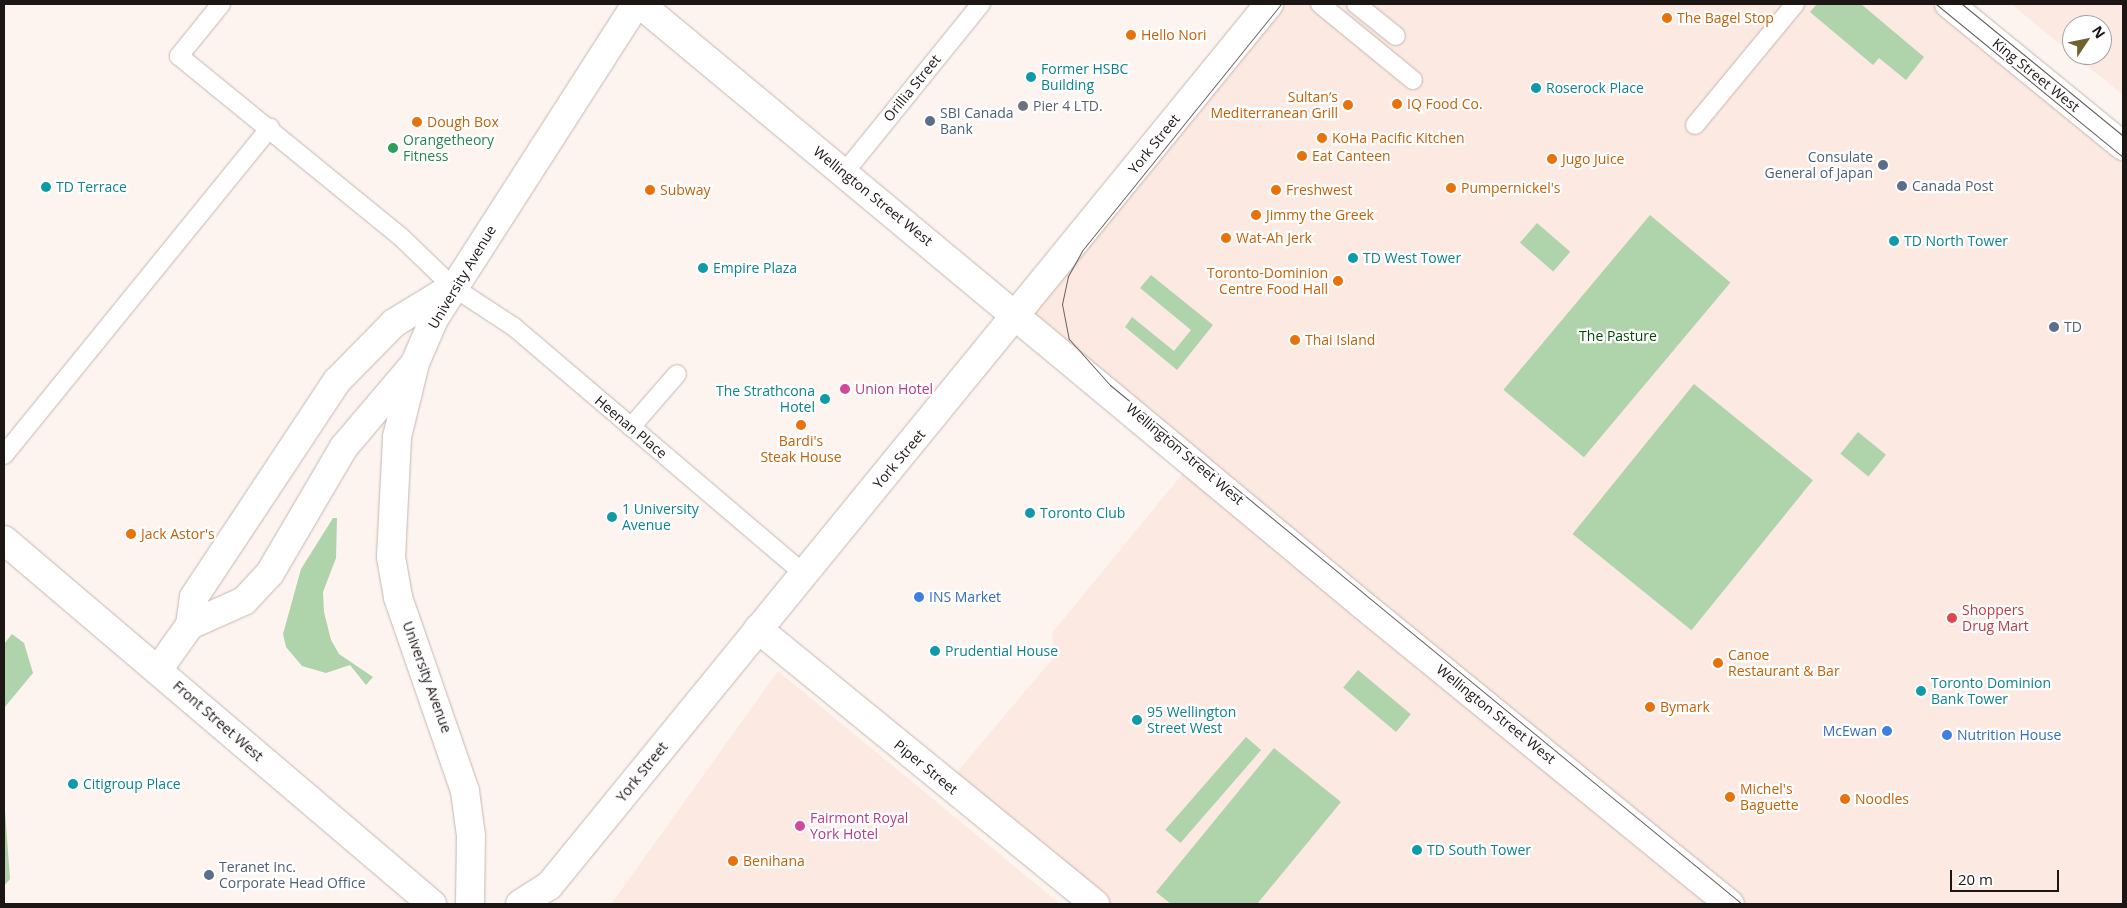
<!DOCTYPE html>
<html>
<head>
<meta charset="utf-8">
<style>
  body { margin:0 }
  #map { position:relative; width:2127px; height:908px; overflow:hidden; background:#fdf4f0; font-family:"Open Sans",sans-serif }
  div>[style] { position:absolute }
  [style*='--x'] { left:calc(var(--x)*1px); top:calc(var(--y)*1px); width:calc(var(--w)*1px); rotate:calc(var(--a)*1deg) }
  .built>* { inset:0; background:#fce9e1 }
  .green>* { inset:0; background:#afd3ab; transform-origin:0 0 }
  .roads { filter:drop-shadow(0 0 1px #c5b6b0) drop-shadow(0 0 1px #c5b6b0) }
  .lane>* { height:18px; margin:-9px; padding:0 9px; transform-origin:9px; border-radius:9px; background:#fff }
  .street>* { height:28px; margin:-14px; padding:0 14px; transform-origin:14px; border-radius:14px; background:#fff }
  .secondary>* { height:28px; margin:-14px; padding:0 14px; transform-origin:14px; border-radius:14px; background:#fff }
  .primary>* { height:28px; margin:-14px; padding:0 14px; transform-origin:14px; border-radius:14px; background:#fff }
  .tram>* { height:1px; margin:-0.5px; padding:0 0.5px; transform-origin:0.5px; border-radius:0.5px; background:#67605e }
  .dots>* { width:14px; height:14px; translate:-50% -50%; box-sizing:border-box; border:2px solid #fff; border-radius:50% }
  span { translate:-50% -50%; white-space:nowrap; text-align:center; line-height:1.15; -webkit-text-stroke:4.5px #fff; paint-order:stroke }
  .food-label { font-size:14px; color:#c56008 }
  .left { translate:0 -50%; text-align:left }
  .right { translate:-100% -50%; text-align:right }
  .culture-label { font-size:14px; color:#0d838f }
  .street-label { font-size:14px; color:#1c1614 }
  .worship-label { font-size:14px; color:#5b616d }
  .service-label { font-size:14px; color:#4e5e75 }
  .leisure-label { font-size:14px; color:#27864d }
  .park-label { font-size:14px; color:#004a00 }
  .hotel-label { font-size:14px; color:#b23c85 }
  .shop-label { font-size:14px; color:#366cbe }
  .health-label { font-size:14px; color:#be3a42 }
  .frame { position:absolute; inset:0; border:5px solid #1c1614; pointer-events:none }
  .north { position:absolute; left:2062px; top:15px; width:50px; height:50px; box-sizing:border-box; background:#fff; border:1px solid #a4a2a1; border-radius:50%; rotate:56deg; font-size:14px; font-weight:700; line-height:20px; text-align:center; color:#1c1614 }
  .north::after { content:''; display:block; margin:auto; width:18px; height:22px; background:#70612e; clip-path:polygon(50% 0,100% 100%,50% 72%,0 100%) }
  .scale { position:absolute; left:1950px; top:870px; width:109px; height:22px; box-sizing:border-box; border:2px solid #1c1614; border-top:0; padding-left:6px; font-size:15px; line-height:18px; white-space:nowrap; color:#1c1614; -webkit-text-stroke:4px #fff; paint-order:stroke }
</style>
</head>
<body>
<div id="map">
  <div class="built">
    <div style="clip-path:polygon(1269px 4px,1949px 4px,2123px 146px,2123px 904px,1095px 904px,947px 784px,1054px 657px,1052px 633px,1193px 461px,1017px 314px)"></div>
    <div style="clip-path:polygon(2011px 4px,2123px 4px,2123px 95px,2074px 55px,2102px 55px,2102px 25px,2072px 25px,2072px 54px)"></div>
    <div style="clip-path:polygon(778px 671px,1060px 904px,611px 904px)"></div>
  </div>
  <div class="green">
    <div style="clip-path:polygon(1817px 4px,1861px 4px,1924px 57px,1906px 80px,1879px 58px,1873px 65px,1810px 12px)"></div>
    <div style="left:1650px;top:215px;width:105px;height:228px;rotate:40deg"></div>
    <div style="left:1537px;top:223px;width:44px;height:26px;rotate:41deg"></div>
    <div style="clip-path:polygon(1151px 275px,1213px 325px,1177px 370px,1125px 327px,1132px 317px,1174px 351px,1191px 330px,1140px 288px)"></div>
    <div style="left:1694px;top:384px;width:153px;height:193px;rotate:39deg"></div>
    <div style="left:1858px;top:432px;width:36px;height:28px;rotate:39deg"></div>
    <div style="clip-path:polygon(333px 518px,337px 518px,336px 558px,323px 592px,324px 612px,331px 640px,339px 654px,373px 677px,366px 685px,350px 665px,326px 673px,302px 666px,286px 647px,283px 634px,301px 569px)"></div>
    <div style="clip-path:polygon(12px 634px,24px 643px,33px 673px,4px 708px,4px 644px)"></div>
    <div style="left:1358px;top:670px;width:69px;height:23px;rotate:40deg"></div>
    <div style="left:1246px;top:737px;width:20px;height:123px;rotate:41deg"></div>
    <div style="clip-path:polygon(1274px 748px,1341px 802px,1257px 904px,1171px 904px,1156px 892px)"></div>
    <div style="clip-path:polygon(4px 797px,10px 879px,4px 886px)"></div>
  </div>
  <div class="roads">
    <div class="lane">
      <div style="--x:221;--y:4;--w:67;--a:128.9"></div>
      <div style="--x:179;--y:56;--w:286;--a:39.2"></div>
      <div style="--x:401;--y:237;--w:72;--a:43.9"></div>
      <div style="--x:453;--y:287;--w:73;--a:33.3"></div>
      <div style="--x:514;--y:327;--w:381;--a:40.4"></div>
      <div style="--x:1320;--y:4;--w:120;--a:39.3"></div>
      <div style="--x:1356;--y:4;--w:51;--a:38.7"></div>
      <div style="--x:1695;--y:125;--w:157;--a:-50.4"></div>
      <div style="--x:844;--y:173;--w:218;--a:-51"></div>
      <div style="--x:631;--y:427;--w:70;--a:-49"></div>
      <div style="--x:4;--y:455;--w:422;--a:-50.9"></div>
    </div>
    <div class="street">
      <div style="--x:758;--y:629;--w:435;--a:39.2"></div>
    </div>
    <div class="secondary">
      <div style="--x:1949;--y:4;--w:225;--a:39.2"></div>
      <div style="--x:520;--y:904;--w:34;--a:-32"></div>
      <div style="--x:549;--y:886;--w:1139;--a:-50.77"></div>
    </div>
    <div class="primary">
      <div style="--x:640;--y:4;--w:942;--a:39.74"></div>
      <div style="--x:1364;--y:606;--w:472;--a:39.2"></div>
      <div style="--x:4;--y:540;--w:562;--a:40.38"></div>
      <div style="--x:190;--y:625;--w:59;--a:-24"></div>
      <div style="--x:244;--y:601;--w:38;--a:-47"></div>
      <div style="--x:270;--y:573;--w:146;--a:-59.6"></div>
      <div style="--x:344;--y:447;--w:104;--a:-49.7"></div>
      <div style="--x:158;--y:670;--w:55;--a:-54.6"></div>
      <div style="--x:190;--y:625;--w:28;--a:-82"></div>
      <div style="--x:194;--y:597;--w:259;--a:-56.5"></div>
      <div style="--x:337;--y:381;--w:81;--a:-45.5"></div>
      <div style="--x:394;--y:323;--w:69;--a:-31.4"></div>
      <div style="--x:470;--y:904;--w:68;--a:-89.2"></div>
      <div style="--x:471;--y:836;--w:45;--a:-97.6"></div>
      <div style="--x:465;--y:791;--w:205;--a:-109.1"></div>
      <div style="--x:398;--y:597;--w:41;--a:-99.9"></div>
      <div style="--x:391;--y:557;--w:120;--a:-87.1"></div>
      <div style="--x:397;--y:437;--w:76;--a:-76.3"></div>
      <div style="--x:415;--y:363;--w:48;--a:-66.6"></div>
      <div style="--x:434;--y:319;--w:374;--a:-57.3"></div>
    </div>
  </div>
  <div class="tram">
    <div style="--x:1281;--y:4;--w:317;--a:128.9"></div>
    <div style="--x:1082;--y:251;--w:29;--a:119"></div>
    <div style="--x:1068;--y:276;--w:29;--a:102"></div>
    <div style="--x:1062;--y:304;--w:36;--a:79"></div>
    <div style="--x:1069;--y:339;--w:62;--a:48.3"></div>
    <div style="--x:1110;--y:385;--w:818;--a:39.39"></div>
    <div style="--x:1936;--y:4;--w:242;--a:39.3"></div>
    <div style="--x:1962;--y:4;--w:208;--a:39.3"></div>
  </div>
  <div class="dots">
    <div style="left:1667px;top:18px;background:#e8710a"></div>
    <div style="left:1131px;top:35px;background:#e8710a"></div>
    <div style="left:1031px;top:77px;background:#0f9aa8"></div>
    <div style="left:1536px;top:88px;background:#0f9aa8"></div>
    <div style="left:1397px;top:104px;background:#e8710a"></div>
    <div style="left:1348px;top:105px;background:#e8710a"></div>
    <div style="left:1023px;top:106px;background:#6b7280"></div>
    <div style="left:930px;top:121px;background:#5c6f8a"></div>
    <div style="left:417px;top:122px;background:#e8710a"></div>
    <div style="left:1322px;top:138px;background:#e8710a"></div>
    <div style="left:393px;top:148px;background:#2e9e5b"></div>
    <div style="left:1302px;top:156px;background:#e8710a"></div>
    <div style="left:1552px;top:159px;background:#e8710a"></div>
    <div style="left:1883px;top:165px;background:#5c6f8a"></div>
    <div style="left:1902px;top:186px;background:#5c6f8a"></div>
    <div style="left:46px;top:187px;background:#0f9aa8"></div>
    <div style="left:1451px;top:188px;background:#e8710a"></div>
    <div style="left:650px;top:190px;background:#e8710a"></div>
    <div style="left:1276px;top:190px;background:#e8710a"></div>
    <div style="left:1256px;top:215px;background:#e8710a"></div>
    <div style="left:1226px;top:238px;background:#e8710a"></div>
    <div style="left:1894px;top:241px;background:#0f9aa8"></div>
    <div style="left:1353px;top:258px;background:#0f9aa8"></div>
    <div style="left:703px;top:268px;background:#0f9aa8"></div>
    <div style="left:1338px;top:281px;background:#e8710a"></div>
    <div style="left:2054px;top:327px;background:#5c6f8a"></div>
    <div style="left:1295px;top:340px;background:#e8710a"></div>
    <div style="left:845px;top:389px;background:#d1479c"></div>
    <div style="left:825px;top:399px;background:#0f9aa8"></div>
    <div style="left:801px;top:425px;background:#e8710a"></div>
    <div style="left:1030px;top:513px;background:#0f9aa8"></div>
    <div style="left:612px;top:517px;background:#0f9aa8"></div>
    <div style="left:131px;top:534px;background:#e8710a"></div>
    <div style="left:919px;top:597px;background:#3f7fe0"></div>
    <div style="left:1952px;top:618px;background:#e0444e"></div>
    <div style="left:935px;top:651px;background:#0f9aa8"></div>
    <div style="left:1718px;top:663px;background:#e8710a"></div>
    <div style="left:1921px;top:691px;background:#0f9aa8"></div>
    <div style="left:1650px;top:707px;background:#e8710a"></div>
    <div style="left:1137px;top:720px;background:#0f9aa8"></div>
    <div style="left:1887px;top:731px;background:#3f7fe0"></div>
    <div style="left:1947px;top:735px;background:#3f7fe0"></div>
    <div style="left:73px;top:784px;background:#0f9aa8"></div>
    <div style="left:1730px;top:797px;background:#e8710a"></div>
    <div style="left:1845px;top:799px;background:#e8710a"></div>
    <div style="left:800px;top:826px;background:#d1479c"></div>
    <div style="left:1417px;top:850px;background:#0f9aa8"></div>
    <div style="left:733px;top:861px;background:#e8710a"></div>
    <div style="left:209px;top:875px;background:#5c6f8a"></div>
  </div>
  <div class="food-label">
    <span class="left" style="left:1677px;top:18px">The Bagel Stop</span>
    <span class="left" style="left:1141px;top:35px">Hello Nori</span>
    <span class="right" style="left:1338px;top:105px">Sultan’s<br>Mediterranean Grill</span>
    <span class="left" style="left:1407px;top:104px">IQ Food Co.</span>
    <span class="left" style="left:427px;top:122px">Dough Box</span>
    <span class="left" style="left:1332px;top:138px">KoHa Pacific Kitchen</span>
    <span class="left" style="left:1312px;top:156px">Eat Canteen</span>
    <span class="left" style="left:1562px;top:159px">Jugo Juice</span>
    <span class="left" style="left:1461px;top:188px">Pumpernickel's</span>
    <span class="left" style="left:660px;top:190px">Subway</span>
    <span class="left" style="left:1286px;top:190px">Freshwest</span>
    <span class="left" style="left:1266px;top:215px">Jimmy the Greek</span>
    <span class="left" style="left:1236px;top:238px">Wat-Ah Jerk</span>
    <span class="right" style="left:1328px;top:281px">Toronto-Dominion<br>Centre Food Hall</span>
    <span class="left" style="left:1305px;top:340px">Thai Island</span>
    <span style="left:801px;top:449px">Bardi's<br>Steak House</span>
    <span class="left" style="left:141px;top:534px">Jack Astor's</span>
    <span class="left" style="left:1728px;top:663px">Canoe<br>Restaurant &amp; Bar</span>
    <span class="left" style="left:1660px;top:707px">Bymark</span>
    <span class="left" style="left:1740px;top:797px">Michel's<br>Baguette</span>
    <span class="left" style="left:1855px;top:799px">Noodles</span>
    <span class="left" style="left:743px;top:861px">Benihana</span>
  </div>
  <div class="culture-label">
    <span class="left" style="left:1041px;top:77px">Former HSBC<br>Building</span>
    <span class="left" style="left:1546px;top:88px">Roserock Place</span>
    <span class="left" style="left:56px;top:187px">TD Terrace</span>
    <span class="left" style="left:1904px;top:241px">TD North Tower</span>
    <span class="left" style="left:1363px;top:258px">TD West Tower</span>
    <span class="left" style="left:713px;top:268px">Empire Plaza</span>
    <span class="right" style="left:815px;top:399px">The Strathcona<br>Hotel</span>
    <span class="left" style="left:622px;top:517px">1 University<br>Avenue</span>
    <span class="left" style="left:1040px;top:513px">Toronto Club</span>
    <span class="left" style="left:945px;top:651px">Prudential House</span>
    <span class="left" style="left:1931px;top:691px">Toronto Dominion<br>Bank Tower</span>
    <span class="left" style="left:1147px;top:720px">95 Wellington<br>Street West</span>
    <span class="left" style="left:83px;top:784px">Citigroup Place</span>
    <span class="left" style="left:1427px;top:850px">TD South Tower</span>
  </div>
  <div class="street-label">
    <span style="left:2036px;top:75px;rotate:39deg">King Street West</span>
    <span style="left:912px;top:88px;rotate:-51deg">Orillia Street</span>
    <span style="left:1154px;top:144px;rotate:-51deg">York Street</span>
    <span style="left:873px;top:196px;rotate:39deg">Wellington Street West</span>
    <span style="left:462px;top:277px;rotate:-59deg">University Avenue</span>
    <span style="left:631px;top:427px;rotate:40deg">Heenan Place</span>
    <span style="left:1185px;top:454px;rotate:40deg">Wellington Street West</span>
    <span style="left:899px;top:459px;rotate:-50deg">York Street</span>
    <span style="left:427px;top:677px;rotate:70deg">University Avenue</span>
    <span style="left:1496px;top:714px;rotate:39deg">Wellington Street West</span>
    <span style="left:218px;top:721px;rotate:41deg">Front Street West</span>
    <span style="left:926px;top:767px;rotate:39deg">Piper Street</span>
    <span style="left:642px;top:772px;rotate:-51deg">York Street</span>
  </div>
  <div class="worship-label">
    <span class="left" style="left:1033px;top:106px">Pier 4 LTD.</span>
  </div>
  <div class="service-label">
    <span class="left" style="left:940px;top:121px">SBI Canada<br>Bank</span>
    <span class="right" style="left:1873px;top:165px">Consulate<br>General of Japan</span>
    <span class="left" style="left:1912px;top:186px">Canada Post</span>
    <span class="left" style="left:2064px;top:327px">TD</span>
    <span class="left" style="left:219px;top:875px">Teranet Inc.<br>Corporate Head Office</span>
  </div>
  <div class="leisure-label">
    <span class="left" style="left:403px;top:148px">Orangetheory<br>Fitness</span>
  </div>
  <div class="park-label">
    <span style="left:1618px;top:336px">The Pasture</span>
  </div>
  <div class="hotel-label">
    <span class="left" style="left:855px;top:389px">Union Hotel</span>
    <span class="left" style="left:810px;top:826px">Fairmont Royal<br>York Hotel</span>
  </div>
  <div class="shop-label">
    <span class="left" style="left:929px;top:597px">INS Market</span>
    <span class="right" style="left:1877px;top:731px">McEwan</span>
    <span class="left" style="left:1957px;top:735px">Nutrition House</span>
  </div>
  <div class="health-label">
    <span class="left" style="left:1962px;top:618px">Shoppers<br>Drug Mart</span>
  </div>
  <div class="frame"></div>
  <div class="north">N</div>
  <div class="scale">20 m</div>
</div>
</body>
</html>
